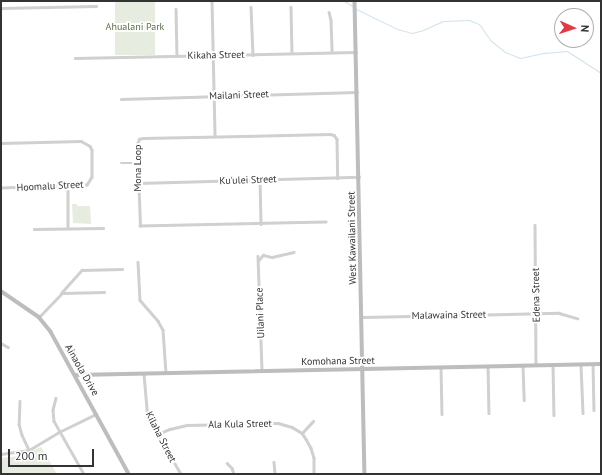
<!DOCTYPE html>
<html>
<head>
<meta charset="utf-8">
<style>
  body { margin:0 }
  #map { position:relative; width:602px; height:475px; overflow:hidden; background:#fff; font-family:"PT Sans",sans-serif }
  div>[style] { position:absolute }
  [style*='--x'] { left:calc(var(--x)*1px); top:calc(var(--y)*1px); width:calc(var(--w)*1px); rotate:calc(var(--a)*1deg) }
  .green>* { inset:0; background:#e6ecdf; transform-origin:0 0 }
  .stream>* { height:1px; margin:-0.5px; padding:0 0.5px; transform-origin:0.5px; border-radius:0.5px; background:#cfe2ee }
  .street>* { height:2.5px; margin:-1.25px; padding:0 1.25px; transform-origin:1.25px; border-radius:1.25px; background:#d0d0d0 }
  .secondary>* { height:3.5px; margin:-1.75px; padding:0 1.75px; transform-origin:1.75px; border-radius:1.75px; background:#bdbdbd }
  span { translate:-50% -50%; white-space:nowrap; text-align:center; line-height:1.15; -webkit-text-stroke:4px #fff; paint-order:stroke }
  .park-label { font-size:10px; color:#56703f }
  .street-label { font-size:10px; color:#333 }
  .frame { position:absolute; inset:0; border:2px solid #333; pointer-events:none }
  .north { position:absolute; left:554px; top:8px; width:40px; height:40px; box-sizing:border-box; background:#fff; border:1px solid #adadad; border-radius:50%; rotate:93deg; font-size:11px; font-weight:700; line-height:16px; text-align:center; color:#333 }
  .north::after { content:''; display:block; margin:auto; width:14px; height:18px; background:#e63946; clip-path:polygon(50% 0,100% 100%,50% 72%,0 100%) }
  .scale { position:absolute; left:8px; top:449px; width:86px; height:18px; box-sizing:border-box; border:2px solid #333; border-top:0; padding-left:5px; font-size:12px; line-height:14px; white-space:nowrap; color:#333; -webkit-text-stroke:3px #fff; paint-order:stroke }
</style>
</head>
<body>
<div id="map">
  <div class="green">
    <div style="left:115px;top:1px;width:40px;height:54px"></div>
    <div style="clip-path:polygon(72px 204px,77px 204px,77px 206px,90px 206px,91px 224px,73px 223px)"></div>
    <div style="clip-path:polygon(41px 447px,57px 474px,1px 474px,1px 458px,20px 456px)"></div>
  </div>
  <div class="stream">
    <div style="--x:344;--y:1;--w:12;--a:31"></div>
    <div style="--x:356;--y:9;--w:46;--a:26"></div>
    <div style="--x:397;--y:29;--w:16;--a:15"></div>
    <div style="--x:412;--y:33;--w:11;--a:-15"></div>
    <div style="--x:423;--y:30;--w:22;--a:-24"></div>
    <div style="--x:443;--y:21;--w:26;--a:-2"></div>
    <div style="--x:469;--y:20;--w:11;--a:22"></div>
    <div style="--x:479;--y:24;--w:19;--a:55"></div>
    <div style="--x:490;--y:40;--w:19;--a:39"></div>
    <div style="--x:505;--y:52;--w:16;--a:22"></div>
    <div style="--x:520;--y:58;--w:25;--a:-12"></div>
    <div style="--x:544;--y:53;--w:23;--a:-5"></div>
    <div style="--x:567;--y:51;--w:40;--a:32.9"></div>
  </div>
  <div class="street">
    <div style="--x:212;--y:1;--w:135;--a:88.7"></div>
    <div style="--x:251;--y:7;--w:48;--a:87.6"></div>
    <div style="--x:291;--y:7;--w:46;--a:88.8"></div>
    <div style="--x:1;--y:8;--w:95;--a:-1.2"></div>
    <div style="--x:176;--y:9;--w:47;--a:88.8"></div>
    <div style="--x:329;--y:12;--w:8;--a:76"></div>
    <div style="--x:331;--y:20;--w:32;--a:88"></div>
    <div style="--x:75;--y:58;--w:281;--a:-1.2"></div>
    <div style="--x:121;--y:99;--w:236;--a:-1.7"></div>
    <div style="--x:1;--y:143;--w:80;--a:-1.4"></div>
    <div style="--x:81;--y:141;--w:10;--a:29"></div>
    <div style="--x:90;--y:146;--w:4;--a:63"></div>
    <div style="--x:92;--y:150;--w:27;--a:90"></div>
    <div style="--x:92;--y:177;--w:9;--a:122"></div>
    <div style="--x:87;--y:185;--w:86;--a:178"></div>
    <div style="--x:121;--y:163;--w:16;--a:0"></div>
    <div style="--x:260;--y:179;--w:45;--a:88.7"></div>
    <div style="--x:138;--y:183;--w:221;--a:-1.6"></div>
    <div style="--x:68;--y:187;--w:41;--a:90"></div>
    <div style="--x:326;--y:222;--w:186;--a:178.8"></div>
    <div style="--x:140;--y:226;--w:82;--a:-92.1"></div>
    <div style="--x:137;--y:144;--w:5;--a:-68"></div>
    <div style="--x:139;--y:139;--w:4;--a:-14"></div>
    <div style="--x:143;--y:138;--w:187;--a:-1.2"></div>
    <div style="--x:330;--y:134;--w:4;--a:14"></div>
    <div style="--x:334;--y:135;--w:5;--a:53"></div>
    <div style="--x:337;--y:139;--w:39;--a:89"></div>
    <div style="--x:535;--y:225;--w:140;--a:89.6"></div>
    <div style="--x:34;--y:229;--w:69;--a:-0.8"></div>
    <div style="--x:258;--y:256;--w:115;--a:88"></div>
    <div style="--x:258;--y:261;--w:8;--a:-50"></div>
    <div style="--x:263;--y:255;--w:9;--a:13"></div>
    <div style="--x:272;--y:257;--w:22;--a:-13"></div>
    <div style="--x:138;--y:262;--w:38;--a:87"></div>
    <div style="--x:140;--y:300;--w:28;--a:49"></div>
    <div style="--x:158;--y:321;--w:10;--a:61"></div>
    <div style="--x:163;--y:330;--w:43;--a:86"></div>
    <div style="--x:61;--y:293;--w:31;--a:-48"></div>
    <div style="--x:82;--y:270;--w:40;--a:-1.4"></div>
    <div style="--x:39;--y:317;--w:33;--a:-46"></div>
    <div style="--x:62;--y:293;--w:42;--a:-1.4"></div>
    <div style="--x:362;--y:317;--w:197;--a:-1.2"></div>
    <div style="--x:559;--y:313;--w:19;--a:16"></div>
    <div style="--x:1;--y:343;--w:8;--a:30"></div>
    <div style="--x:593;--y:364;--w:46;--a:88.8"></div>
    <div style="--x:553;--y:365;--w:50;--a:88.9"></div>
    <div style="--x:581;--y:365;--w:48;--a:87.6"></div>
    <div style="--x:488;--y:366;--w:47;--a:88.8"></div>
    <div style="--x:523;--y:366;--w:34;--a:88"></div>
    <div style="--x:441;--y:367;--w:47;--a:88.8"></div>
    <div style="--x:144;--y:374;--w:37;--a:85"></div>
    <div style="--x:147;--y:411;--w:25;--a:64"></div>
    <div style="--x:158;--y:434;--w:46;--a:60.1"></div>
    <div style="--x:56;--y:398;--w:12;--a:104"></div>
    <div style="--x:53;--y:410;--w:11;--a:85"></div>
    <div style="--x:54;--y:421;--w:61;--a:60.5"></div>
    <div style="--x:20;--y:401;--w:23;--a:92"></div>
    <div style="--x:19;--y:424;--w:11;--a:75"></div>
    <div style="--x:22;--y:435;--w:17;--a:65"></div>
    <div style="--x:302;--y:433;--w:16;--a:-47"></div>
    <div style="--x:158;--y:434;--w:13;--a:-23"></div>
    <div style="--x:170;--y:429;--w:18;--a:-13"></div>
    <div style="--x:188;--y:425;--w:90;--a:-1.3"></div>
    <div style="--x:278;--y:423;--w:15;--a:16"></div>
    <div style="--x:292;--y:427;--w:12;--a:31"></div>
    <div style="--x:302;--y:433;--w:7;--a:56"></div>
    <div style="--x:306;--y:439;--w:10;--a:61"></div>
    <div style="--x:311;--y:448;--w:10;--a:73"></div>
    <div style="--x:314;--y:458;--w:16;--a:90"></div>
    <div style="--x:1;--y:454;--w:28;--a:-8"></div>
    <div style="--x:29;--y:450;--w:35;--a:-31"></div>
    <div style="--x:59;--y:432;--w:41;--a:-25.9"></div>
    <div style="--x:274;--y:462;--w:12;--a:85"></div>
    <div style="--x:227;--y:463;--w:7;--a:45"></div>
    <div style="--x:232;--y:468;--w:6;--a:72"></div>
  </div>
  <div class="secondary">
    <div style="--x:355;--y:1;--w:473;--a:88.8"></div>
    <div style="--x:1;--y:291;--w:46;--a:34.4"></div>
    <div style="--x:39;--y:317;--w:19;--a:51"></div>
    <div style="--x:51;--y:332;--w:162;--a:61.2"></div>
    <div style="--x:76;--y:375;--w:525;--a:-1.2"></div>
  </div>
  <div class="park-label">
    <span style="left:135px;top:27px">Ahualani Park</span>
  </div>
  <div class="street-label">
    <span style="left:216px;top:55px;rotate:-1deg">Kikaha Street</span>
    <span style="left:239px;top:95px;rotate:-2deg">Mailani Street</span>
    <span style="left:138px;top:168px;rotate:-90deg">Mona Loop</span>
    <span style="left:248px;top:180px;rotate:-2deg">Ku'ulei Street</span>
    <span style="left:50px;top:186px;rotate:-3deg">Hoomalu Street</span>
    <span style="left:352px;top:238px;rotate:-91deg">West Kawailani Street</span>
    <span style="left:536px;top:295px;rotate:-91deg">Edena Street</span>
    <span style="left:260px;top:313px;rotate:-92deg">Uilani Place</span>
    <span style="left:449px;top:315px;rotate:-1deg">Malawaina Street</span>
    <span style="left:338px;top:361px;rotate:-1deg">Komohana Street</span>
    <span style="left:82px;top:370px;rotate:60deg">Ainaola Drive</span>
    <span style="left:240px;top:424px;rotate:-1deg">Ala Kula Street</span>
    <span style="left:161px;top:437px;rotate:63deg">Kilaha Street</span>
  </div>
  <div class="frame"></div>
  <div class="north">N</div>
  <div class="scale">200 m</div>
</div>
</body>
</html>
